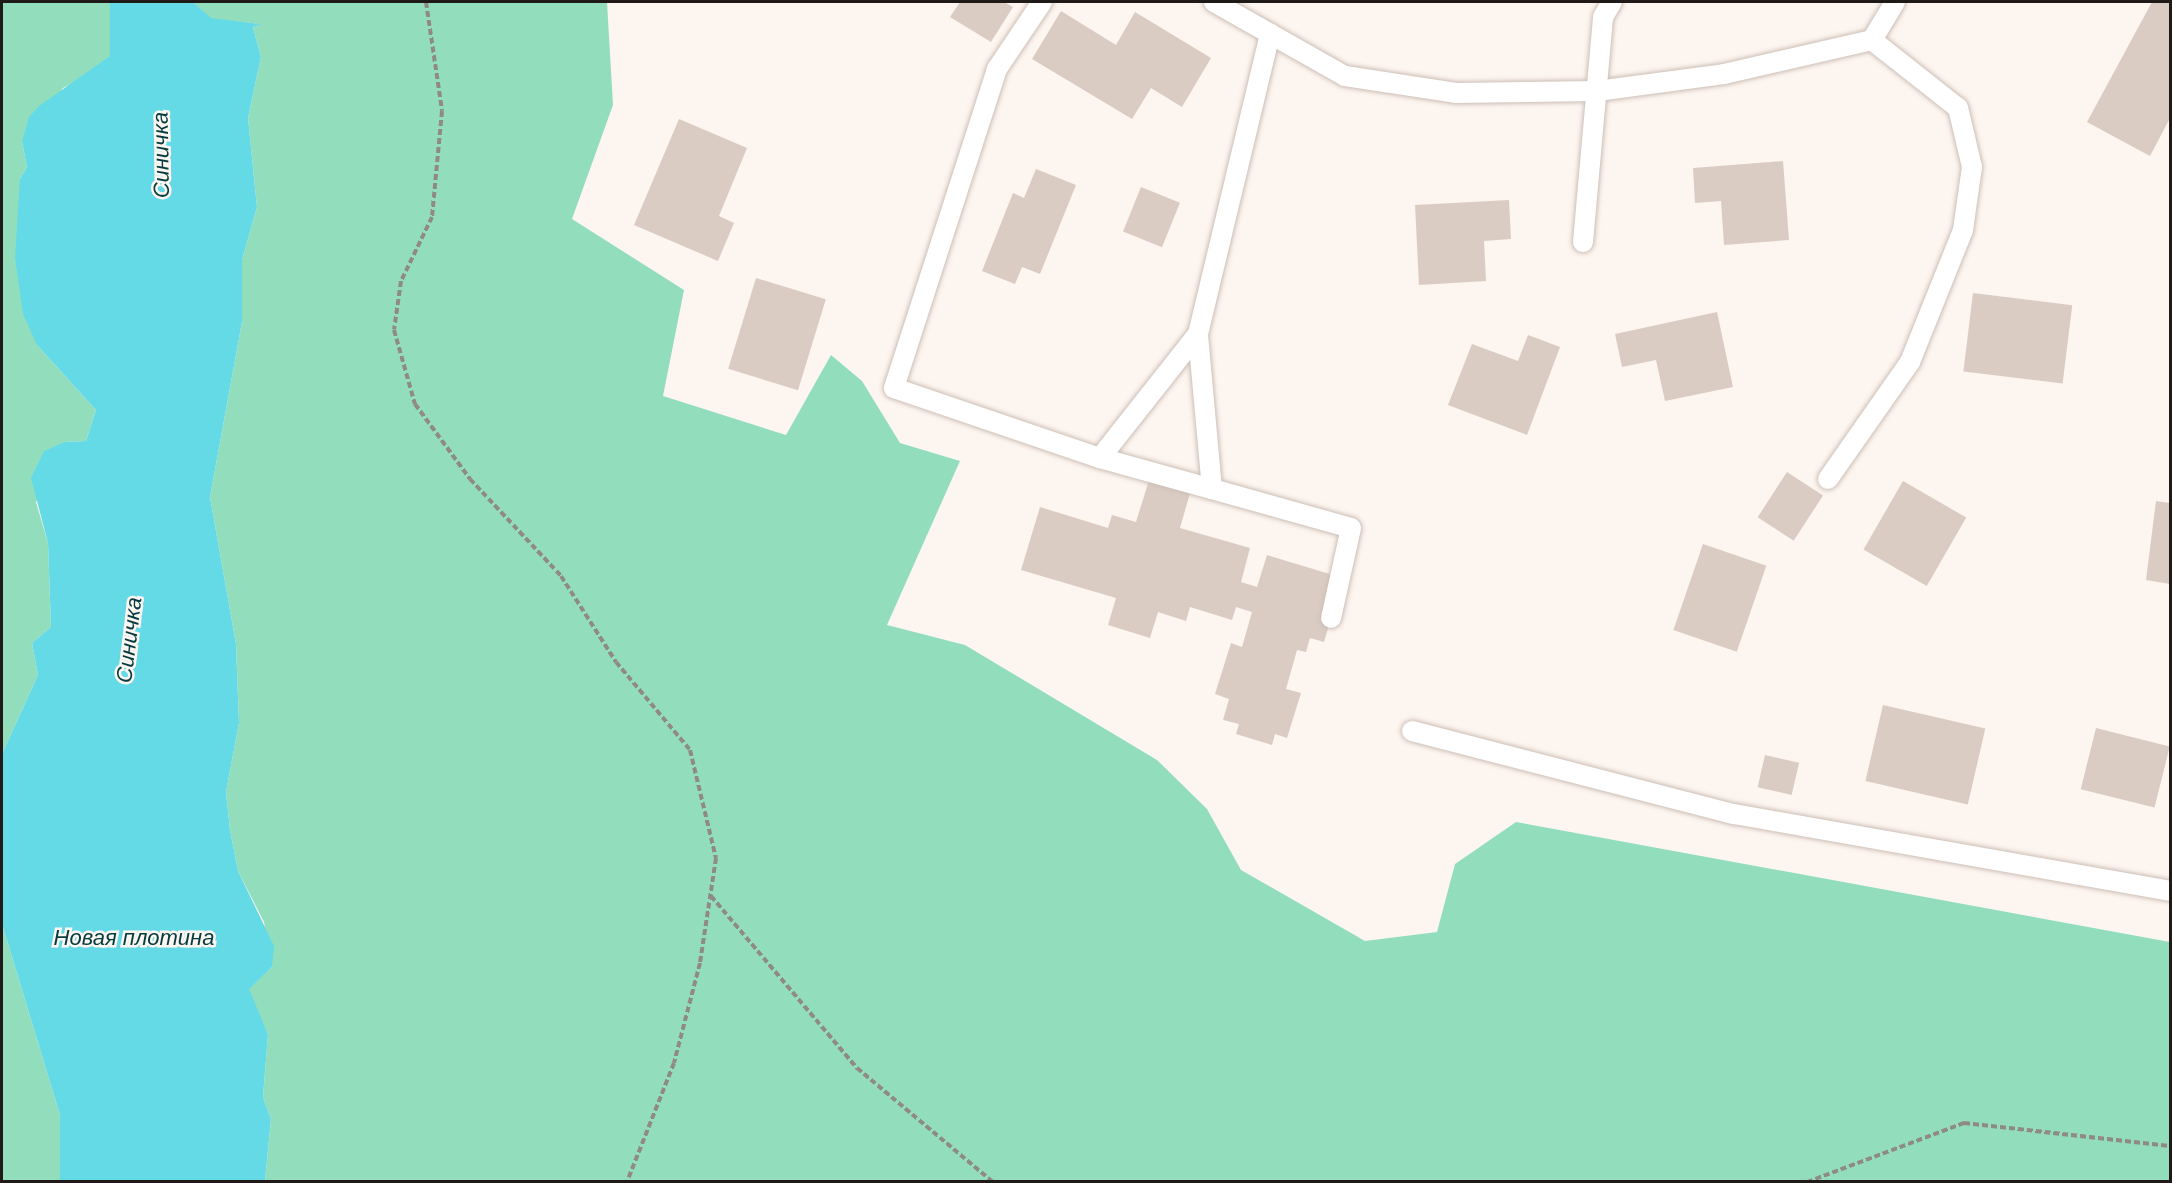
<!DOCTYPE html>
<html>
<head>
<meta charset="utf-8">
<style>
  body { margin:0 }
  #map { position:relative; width:2172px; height:1183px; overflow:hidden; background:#fdf5ef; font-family:Helvetica,sans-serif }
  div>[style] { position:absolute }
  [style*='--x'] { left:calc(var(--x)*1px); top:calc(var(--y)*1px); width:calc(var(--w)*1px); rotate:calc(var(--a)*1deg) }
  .green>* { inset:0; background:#92debc }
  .water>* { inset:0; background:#65dae7 }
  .building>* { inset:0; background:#daccc3; transform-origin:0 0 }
  .path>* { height:4px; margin-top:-2px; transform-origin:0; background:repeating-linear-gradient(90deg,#908a85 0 6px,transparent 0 9px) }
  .roads { filter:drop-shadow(0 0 2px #ccbfb6) drop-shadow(0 0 2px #ccbfb6) }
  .lane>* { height:20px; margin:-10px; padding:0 10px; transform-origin:10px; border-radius:10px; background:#fff }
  span { translate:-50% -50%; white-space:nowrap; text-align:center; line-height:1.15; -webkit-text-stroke:5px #fdf5ef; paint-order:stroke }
  .water-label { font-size:22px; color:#023c41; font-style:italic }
  .frame { position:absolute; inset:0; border:3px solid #1f1a17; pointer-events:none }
</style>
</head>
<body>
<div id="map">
  <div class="green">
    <div style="clip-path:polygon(2px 2px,110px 2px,110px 56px,88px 76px,63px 88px,22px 142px,27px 167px,20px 179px,37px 345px,96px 410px,86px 441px,65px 442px,36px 502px,48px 543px,51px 627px,32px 643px,38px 675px,2px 754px)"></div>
    <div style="clip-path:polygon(193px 2px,607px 2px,613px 105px,572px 219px,684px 290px,663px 396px,786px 435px,831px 355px,862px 381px,900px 443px,960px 461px,887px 625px,965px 645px,1157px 760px,1207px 809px,1241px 870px,1365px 941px,1437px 932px,1455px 864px,1516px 822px,2170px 942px,2170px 1181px,265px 1181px,271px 1119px,263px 1097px,268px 1034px,248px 989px,272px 967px,264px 922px,238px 871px,230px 830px,226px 792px,239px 723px,236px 644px,210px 497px,242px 322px,242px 260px,257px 207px,248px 118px,261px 57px,253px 27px,260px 24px,211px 19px)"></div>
    <div style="clip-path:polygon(2px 924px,60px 1115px,60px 1181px,2px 1181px)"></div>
  </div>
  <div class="water">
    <div style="clip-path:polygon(110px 2px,193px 2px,211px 18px,261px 24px,253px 27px,261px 57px,248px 118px,257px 207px,242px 260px,242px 322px,210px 497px,236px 644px,239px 723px,226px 792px,230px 830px,238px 871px,274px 946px,272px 967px,249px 989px,268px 1034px,263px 1097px,271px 1119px,265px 1181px,60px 1181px,60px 1115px,2px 924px,2px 754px,38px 675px,32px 643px,51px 627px,48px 543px,31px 478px,44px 451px,65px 442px,86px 441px,96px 410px,37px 345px,23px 314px,15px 258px,20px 179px,27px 167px,22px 142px,29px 117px,39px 106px,110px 56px)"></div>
  </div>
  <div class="building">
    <div style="clip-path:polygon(960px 2px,1004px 2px,1013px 7px,991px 42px,950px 17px)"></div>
    <div style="clip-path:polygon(2152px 2px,2170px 2px,2170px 118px,2150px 156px,2087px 122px)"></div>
    <div style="clip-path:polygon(1061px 11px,1116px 45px,1135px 12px,1211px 58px,1182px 107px,1151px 88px,1132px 119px,1032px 59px)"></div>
    <div style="clip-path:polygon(679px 119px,747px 148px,719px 216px,734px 223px,718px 261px,634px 225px)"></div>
    <div style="clip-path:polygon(1783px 161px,1789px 240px,1724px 245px,1721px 201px,1695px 203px,1693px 168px)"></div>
    <div style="clip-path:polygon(1036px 169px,1076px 185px,1040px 274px,1022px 267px,1015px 284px,982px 271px,1013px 193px,1024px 198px)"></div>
    <div style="left:1141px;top:187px;width:42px;height:48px;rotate:22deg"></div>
    <div style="clip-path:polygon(1509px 200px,1511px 239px,1484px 241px,1486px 281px,1419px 285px,1415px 205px)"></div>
    <div style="left:756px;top:278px;width:73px;height:95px;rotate:17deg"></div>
    <div style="left:1973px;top:293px;width:100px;height:79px;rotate:7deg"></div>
    <div style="clip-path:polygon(1717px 312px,1733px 387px,1665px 401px,1656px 360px,1622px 367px,1615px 334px)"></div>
    <div style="clip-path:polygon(1528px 335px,1560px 347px,1527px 435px,1448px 405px,1472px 344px,1518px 361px)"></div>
    <div style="left:1787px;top:472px;width:43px;height:54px;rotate:33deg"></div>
    <div style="clip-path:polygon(1151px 474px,1192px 486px,1180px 528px,1250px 548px,1241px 582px,1257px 587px,1267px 555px,1343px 578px,1324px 642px,1310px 638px,1306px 652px,1297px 650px,1286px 689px,1301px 693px,1287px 738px,1275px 734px,1272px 745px,1236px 734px,1239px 724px,1223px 720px,1229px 699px,1215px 694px,1231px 643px,1242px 647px,1252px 612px,1236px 607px,1232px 620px,1190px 607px,1186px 621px,1158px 612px,1150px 638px,1108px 625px,1116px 598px,1021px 570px,1040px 507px,1108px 528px,1112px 515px,1136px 522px)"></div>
    <div style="left:1903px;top:481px;width:73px;height:79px;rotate:30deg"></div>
    <div style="clip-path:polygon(2156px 501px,2170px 503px,2170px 584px,2146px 580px)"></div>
    <div style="left:1703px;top:544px;width:67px;height:91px;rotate:19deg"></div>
    <div style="left:1883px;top:705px;width:105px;height:78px;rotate:13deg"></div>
    <div style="left:2096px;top:728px;width:76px;height:63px;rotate:14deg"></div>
    <div style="left:1765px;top:755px;width:35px;height:33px;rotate:13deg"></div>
  </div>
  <div class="path">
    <div style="--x:426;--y:2;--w:110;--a:81.6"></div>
    <div style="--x:442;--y:111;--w:106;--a:95.4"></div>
    <div style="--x:432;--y:217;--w:71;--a:115.8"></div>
    <div style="--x:401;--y:281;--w:49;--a:98.1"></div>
    <div style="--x:394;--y:330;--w:77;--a:74.2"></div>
    <div style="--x:415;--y:404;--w:93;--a:53.7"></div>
    <div style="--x:470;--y:479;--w:133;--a:46.8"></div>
    <div style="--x:561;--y:576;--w:102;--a:57.4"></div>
    <div style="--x:616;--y:662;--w:115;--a:49.9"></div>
    <div style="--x:690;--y:750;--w:111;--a:76.5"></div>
    <div style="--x:716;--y:858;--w:106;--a:98.7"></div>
    <div style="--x:700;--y:963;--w:103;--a:104.6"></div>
    <div style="--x:674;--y:1063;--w:128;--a:111.6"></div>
    <div style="--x:711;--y:896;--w:226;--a:49.7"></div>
    <div style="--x:857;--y:1068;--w:177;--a:40"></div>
    <div style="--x:1807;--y:1182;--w:168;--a:-20.6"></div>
    <div style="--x:1964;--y:1123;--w:207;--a:6.4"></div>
  </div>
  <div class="roads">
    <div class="lane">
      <div style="--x:1042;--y:2;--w:81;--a:123.9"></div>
      <div style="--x:997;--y:69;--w:335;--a:107.9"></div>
      <div style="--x:894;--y:388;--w:218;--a:18.8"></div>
      <div style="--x:1100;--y:458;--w:158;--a:-51.7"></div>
      <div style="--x:1198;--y:334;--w:309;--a:-76.5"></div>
      <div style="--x:1214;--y:2;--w:150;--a:29.5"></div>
      <div style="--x:1345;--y:76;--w:112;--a:8.7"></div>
      <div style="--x:1456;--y:93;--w:141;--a:-0.8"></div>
      <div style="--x:1597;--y:91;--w:128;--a:-7.6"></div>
      <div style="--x:1724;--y:74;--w:152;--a:-12.9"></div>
      <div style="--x:1872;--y:40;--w:44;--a:-58.8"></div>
      <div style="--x:1583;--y:242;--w:226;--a:-84.9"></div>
      <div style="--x:1603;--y:17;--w:17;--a:-59"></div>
      <div style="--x:1100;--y:458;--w:116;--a:15.5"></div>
      <div style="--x:1212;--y:489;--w:156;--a:-95.2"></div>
      <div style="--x:1828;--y:479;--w:143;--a:-55"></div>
      <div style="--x:1910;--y:362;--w:142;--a:-68.1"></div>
      <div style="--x:1963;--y:230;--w:64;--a:-81.9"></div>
      <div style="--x:1972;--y:167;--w:61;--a:-103.3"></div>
      <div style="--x:1958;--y:108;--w:110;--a:-141.7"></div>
      <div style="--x:1212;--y:489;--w:144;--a:15.7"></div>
      <div style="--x:1351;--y:528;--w:92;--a:102.5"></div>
      <div style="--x:1412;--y:731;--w:333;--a:14.5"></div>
      <div style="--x:1734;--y:814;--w:443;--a:10"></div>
    </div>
  </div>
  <div class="water-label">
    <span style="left:161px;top:155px;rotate:-91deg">Синичка</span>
    <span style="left:129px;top:640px;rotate:-83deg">Синичка</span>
    <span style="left:134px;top:938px">Новая плотина</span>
  </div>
  <div class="frame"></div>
</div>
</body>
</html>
